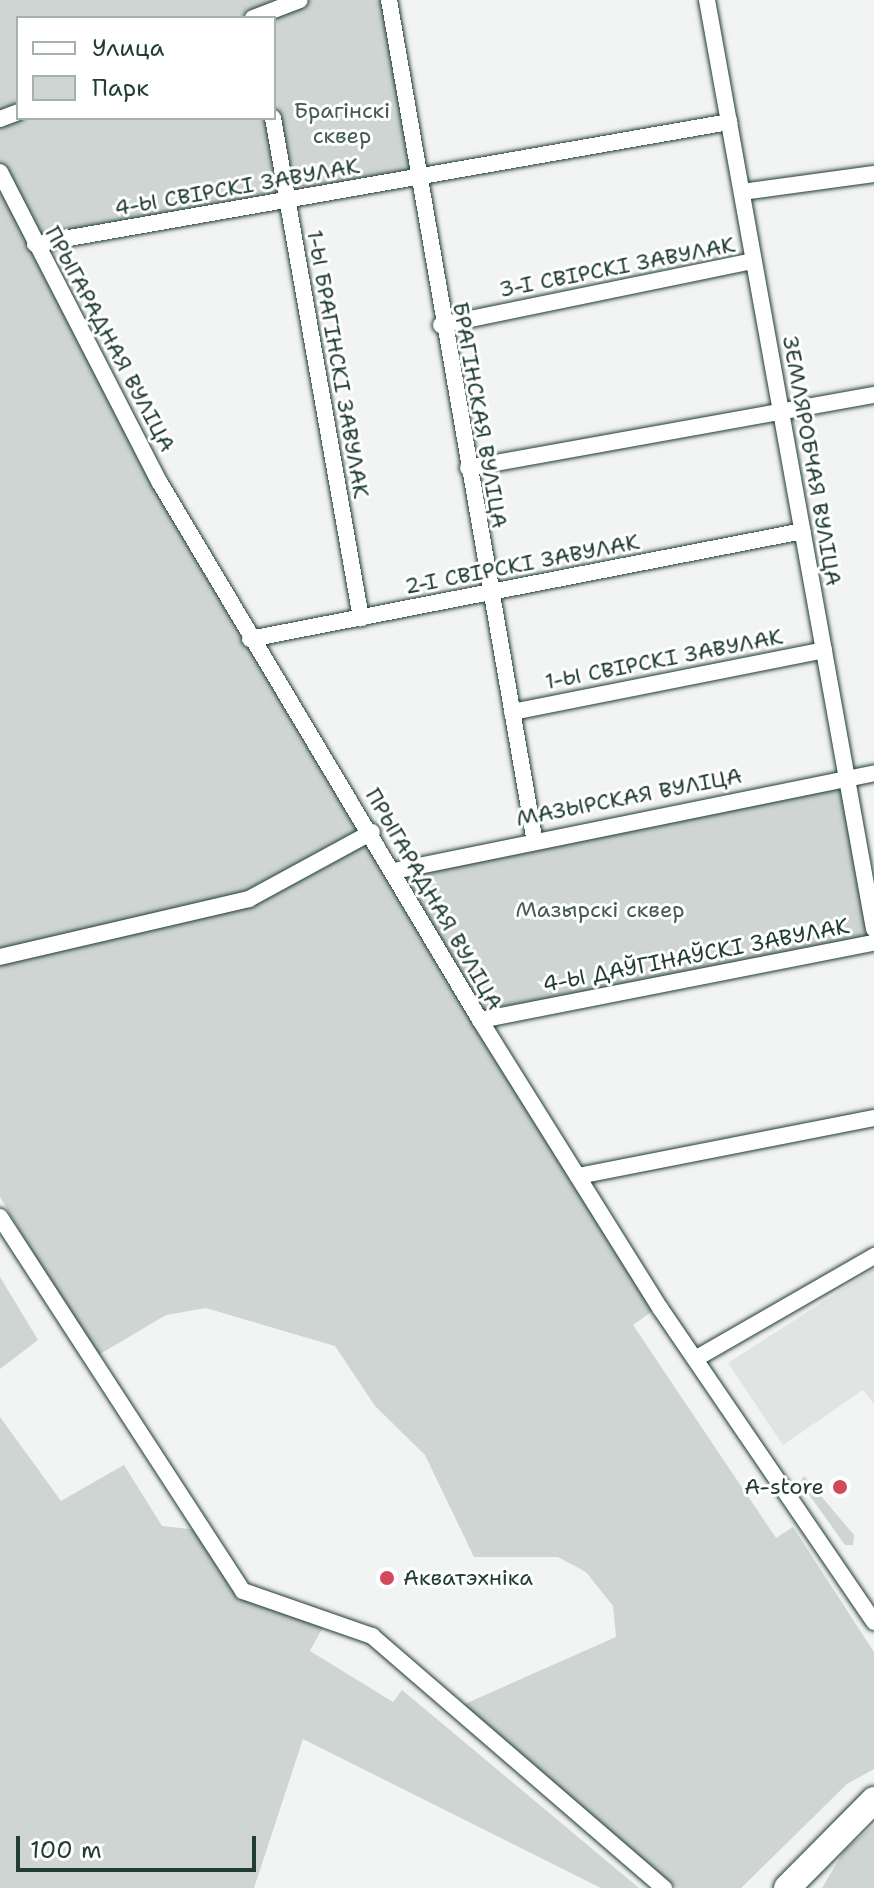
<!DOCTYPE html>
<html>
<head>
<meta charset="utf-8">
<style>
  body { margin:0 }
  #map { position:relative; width:874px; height:1888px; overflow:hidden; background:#f2f3f3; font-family:"Shantell Sans",sans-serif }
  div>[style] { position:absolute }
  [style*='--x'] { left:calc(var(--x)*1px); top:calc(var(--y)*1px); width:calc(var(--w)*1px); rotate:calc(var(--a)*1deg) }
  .built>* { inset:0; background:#e0e4e3 }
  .green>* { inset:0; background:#ced5d3 }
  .roads { filter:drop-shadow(0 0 2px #1f3d34) drop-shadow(0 0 2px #1f3d34) }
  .street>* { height:16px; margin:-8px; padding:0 8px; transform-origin:8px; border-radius:8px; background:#fff }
  .primary>* { height:26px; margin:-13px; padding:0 13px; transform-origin:13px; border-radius:13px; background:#fff }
  .dots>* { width:22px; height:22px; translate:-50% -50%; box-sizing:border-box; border:4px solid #fff; border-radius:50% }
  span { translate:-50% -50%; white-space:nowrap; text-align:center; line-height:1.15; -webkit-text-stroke:6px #fff; paint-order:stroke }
  .park-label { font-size:22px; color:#425b54 }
  .street-label { font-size:22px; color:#1f3d34 }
  .poi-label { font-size:22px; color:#1f3d34 }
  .right { translate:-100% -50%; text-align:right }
  .left { translate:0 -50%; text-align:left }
  .legend { position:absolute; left:16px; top:16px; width:260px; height:104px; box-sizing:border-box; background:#fff; border:2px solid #a5b1ae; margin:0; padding:10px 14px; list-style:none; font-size:24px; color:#1f3d34 }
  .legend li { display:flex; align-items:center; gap:16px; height:40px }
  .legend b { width:40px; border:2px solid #a5b1ae }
  .scale { position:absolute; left:16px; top:1836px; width:240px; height:36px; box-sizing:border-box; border:4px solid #1f3d34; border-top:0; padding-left:10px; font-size:24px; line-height:28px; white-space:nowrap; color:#1f3d34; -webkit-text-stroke:6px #fff; paint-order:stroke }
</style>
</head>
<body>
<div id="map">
  <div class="built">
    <div style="clip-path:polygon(874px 1269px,874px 1404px,863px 1390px,783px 1445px,728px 1363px)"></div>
  </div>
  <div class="green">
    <div style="clip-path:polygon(evenodd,0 0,389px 0,420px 179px,35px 244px,111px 397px,658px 1307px,633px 1325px,776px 1538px,793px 1527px,874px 1652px,874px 1769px,847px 1784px,741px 1888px,677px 1888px,458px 1707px,616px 1637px,613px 1606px,586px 1572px,558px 1557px,474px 1557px,425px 1455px,375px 1406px,335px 1346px,206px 1308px,166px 1315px,95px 1357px,0 1197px,0 0,18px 18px,274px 18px,274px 118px,18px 118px,18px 18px)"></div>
    <div style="clip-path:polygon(847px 778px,874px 943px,480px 1020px,394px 871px)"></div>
    <div style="clip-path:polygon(0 1277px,38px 1340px,0 1369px)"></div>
    <div style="clip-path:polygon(0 1417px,61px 1501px,124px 1465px,162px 1526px,207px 1531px,243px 1591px,324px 1625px,310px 1651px,393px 1702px,402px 1690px,639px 1888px,601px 1888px,303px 1739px,254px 1888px,0 1888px)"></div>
    <div style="clip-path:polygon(804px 1476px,854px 1535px,853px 1545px,845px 1545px,800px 1482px)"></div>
    <div style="clip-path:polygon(874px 1825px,874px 1888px,822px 1888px,844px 1851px)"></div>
  </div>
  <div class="roads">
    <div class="street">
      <div style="--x:389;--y:0;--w:849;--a:80.17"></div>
      <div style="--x:707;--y:0;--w:944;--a:79.81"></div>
      <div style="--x:253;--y:18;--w:50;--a:-21"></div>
      <div style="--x:273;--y:118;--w:508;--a:80.02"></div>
      <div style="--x:0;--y:119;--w:19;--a:-21"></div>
      <div style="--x:0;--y:172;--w:350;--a:62.8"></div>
      <div style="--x:160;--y:483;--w:625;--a:59.21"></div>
      <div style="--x:480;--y:1020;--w:340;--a:58"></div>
      <div style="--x:660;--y:1308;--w:380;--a:55.7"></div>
      <div style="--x:742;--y:192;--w:133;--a:-7.8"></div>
      <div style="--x:35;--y:244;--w:705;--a:-9.97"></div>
      <div style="--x:441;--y:325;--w:319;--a:-11.6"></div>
      <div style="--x:468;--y:468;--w:413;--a:-10.2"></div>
      <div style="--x:250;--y:639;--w:563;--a:-11.05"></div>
      <div style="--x:512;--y:712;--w:318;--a:-11.2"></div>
      <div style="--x:394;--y:871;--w:490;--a:-11.5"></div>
      <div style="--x:0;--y:957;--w:256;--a:-13.1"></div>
      <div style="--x:249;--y:899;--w:140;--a:-28.6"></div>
      <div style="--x:480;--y:1020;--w:401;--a:-11.1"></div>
      <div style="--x:578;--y:1176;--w:302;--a:-11.1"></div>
      <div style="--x:0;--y:1217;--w:446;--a:57"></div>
      <div style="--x:243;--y:1591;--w:137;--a:19.2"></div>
      <div style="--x:372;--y:1636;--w:386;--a:40.8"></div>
      <div style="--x:695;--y:1359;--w:207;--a:-29.9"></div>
    </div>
    <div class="primary">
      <div style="--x:787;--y:1888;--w:124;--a:-45.3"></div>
    </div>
  </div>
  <div class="dots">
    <div style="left:840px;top:1487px;background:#d1495b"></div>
    <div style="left:387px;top:1578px;background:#d1495b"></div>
  </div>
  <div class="park-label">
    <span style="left:342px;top:123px">Брагінскі<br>сквер</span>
    <span style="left:600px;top:910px">Мазырскі сквер</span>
  </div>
  <div class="street-label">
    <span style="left:237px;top:187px;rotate:-10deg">4-Ы СВІРСКІ ЗАВУЛАК</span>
    <span style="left:617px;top:267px;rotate:-11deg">3-І СВІРСКІ ЗАВУЛАК</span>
    <span style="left:110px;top:339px;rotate:62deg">ПРЫГАРАДНАЯ ВУЛІЦА</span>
    <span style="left:338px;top:364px;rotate:80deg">1-Ы БРАГІНСКІ ЗАВУЛАК</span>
    <span style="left:480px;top:415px;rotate:80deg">БРАГІНСКАЯ ВУЛІЦА</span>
    <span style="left:812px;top:461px;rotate:80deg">ЗЕМЛЯРОБЧАЯ ВУЛІЦА</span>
    <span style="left:522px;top:564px;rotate:-11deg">2-І СВІРСКІ ЗАВУЛАК</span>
    <span style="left:664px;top:659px;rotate:-11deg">1-Ы СВІРСКІ ЗАВУЛАК</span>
    <span style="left:629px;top:797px;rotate:-11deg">МАЗЫРСКАЯ ВУЛІЦА</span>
    <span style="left:434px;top:899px;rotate:60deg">ПРЫГАРАДНАЯ ВУЛІЦА</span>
    <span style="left:696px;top:955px;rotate:-11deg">4-Ы ДАЎГІНАЎСКІ ЗАВУЛАК</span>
  </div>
  <div class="poi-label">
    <span class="right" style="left:824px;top:1487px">А-store</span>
    <span class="left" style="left:403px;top:1578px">Акватэхніка</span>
  </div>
  <ul class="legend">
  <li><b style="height:10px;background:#fff"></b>Улица</li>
  <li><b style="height:22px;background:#ced5d3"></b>Парк</li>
  </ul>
  <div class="scale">100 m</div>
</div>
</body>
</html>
